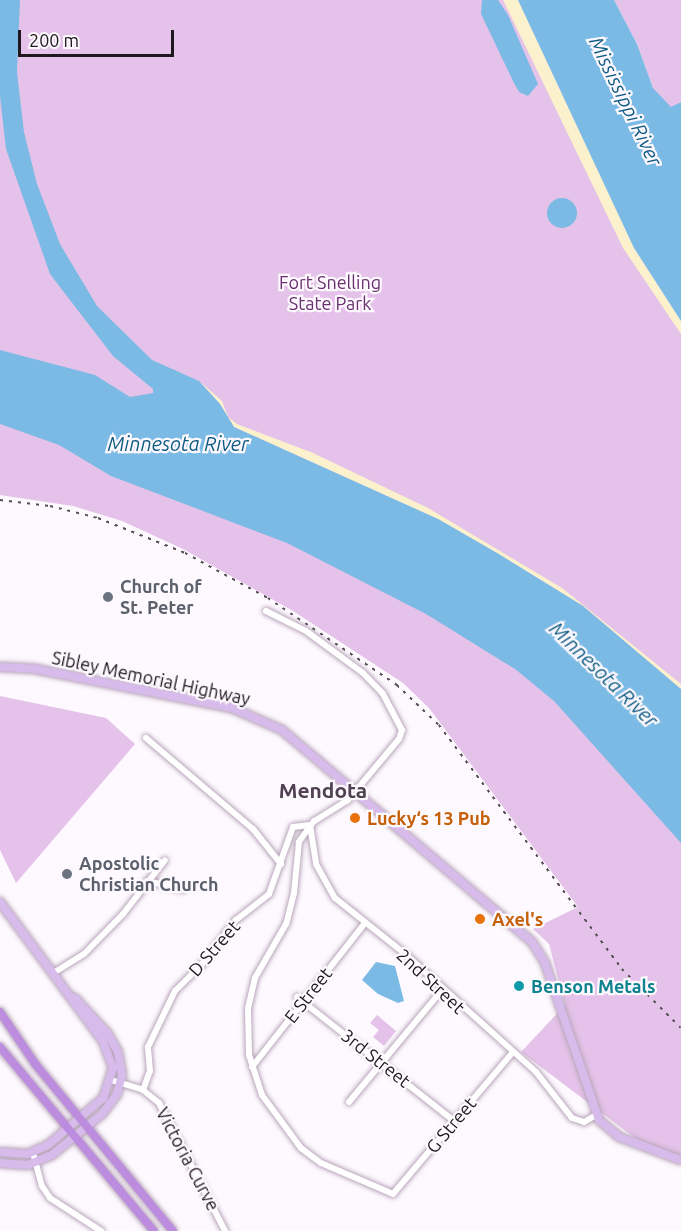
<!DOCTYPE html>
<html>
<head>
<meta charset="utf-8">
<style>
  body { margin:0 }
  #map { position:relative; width:681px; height:1231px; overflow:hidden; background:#fdf9fe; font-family:Ubuntu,sans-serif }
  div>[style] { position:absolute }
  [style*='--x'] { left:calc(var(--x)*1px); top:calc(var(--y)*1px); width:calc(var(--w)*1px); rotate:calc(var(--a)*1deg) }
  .green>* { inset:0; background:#e5c2e9 }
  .sand>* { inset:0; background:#fbf1cc }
  .water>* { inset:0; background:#7bbae4 }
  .round { border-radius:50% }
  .roads { filter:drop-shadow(0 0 2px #b9a6bb) drop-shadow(0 0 2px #b9a6bb) }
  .minor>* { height:6px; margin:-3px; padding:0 3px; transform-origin:3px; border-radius:3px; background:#fff }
  .major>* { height:8px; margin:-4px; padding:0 4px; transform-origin:4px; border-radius:4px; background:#d7bbeb }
  .highway>* { height:8px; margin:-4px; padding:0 4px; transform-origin:4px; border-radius:4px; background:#bc8dde }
  .rail>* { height:1.5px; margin-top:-0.75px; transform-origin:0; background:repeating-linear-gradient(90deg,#564f56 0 3px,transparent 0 9px) }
  .dots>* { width:16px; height:16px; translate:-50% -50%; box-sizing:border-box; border:3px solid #fdf9fe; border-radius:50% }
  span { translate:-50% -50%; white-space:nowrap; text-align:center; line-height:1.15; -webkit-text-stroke:4.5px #fdf9fe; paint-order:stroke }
  .park-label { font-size:18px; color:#68306f }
  .worship-label { font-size:18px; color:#5b616d; font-weight:700 }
  .left { translate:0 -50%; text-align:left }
  .street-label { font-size:18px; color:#1f181f }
  .food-label { font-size:18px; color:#c56008; font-weight:700 }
  .culture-label { font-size:18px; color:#0d838f; font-weight:700 }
  .water-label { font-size:20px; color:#0f5c84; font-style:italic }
  .quarter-label { font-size:21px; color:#504052; font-weight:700 }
  .scale { position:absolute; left:18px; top:30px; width:156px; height:27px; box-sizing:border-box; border:3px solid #1f181f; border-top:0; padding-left:8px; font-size:18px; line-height:21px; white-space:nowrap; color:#1f181f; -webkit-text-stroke:4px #fdf9fe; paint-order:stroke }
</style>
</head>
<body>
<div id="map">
  <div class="green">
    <div style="clip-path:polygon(0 0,518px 0,634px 248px,681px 321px,681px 1159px,635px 1138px,521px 1052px,565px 1005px,549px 944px,533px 929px,578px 907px,429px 708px,403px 683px,293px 611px,183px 549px,122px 521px,73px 506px,0 495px)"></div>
    <div style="clip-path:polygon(614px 0,681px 0,681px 102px,671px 108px,653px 88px,637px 44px)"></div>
    <div style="clip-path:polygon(0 696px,106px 718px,135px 744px,16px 883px,0 850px)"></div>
    <div style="clip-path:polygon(377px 1015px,396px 1031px,384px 1046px,373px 1037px,379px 1030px,370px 1023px)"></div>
  </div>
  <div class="sand">
    <div style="clip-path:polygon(503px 0,518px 0,634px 248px,681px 321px,681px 334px,623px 248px)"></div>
    <div style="clip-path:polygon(199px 381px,222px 401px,228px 417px,237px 424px,313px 453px,428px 508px,562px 588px,681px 684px,681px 689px,583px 606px,497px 553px,438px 519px,234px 427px,220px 404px)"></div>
  </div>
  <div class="water">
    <div style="clip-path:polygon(0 0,20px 0,17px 72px,24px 132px,37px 184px,60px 244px,97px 306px,152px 360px,199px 381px,220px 404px,234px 427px,438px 519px,497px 553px,583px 606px,675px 684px,681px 689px,681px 843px,554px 701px,515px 669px,426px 614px,287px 543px,111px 476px,59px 445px,0 424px,0 350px,95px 375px,130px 397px,153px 393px,153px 389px,113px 356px,50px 274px,6px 149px,0 96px)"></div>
    <div style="clip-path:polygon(482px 0,498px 0,508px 15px,538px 84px,528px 96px,519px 92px,514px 83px,481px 14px)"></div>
    <div style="clip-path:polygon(518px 0,614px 0,637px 44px,653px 88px,671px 107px,681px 102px,681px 321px,634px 248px)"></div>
    <div class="round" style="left:547px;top:198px;width:30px;height:30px"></div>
    <div style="clip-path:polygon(376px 962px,395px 966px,404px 1001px,398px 1003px,378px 994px,362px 980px)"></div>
  </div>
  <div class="roads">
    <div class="minor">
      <div style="--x:266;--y:611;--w:45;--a:26.6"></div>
      <div style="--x:306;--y:631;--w:71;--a:36.4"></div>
      <div style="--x:363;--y:673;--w:29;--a:46"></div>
      <div style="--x:383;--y:694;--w:41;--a:62.2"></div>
      <div style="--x:402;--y:730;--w:9;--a:108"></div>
      <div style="--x:399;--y:739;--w:80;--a:129.9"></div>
      <div style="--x:348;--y:800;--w:40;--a:148"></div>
      <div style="--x:314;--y:821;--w:26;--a:126"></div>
      <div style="--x:299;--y:842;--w:51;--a:95.6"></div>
      <div style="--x:294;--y:893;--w:32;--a:104"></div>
      <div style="--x:286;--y:924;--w:62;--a:119.9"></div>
      <div style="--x:255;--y:978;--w:31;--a:103"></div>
      <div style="--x:248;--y:1008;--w:47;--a:88.8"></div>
      <div style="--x:249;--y:1055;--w:42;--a:72"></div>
      <div style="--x:262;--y:1095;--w:66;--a:53.7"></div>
      <div style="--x:301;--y:1148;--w:25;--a:37"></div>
      <div style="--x:321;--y:1163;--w:78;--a:23.3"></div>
      <div style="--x:393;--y:1194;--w:186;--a:-49.8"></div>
      <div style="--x:146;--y:738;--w:140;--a:40.4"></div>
      <div style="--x:253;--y:829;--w:45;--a:51.3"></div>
      <div style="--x:310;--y:825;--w:39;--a:81"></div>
      <div style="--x:316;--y:864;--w:39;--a:61"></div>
      <div style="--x:335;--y:898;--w:88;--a:38.6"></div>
      <div style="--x:404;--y:953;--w:178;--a:42"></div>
      <div style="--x:536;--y:1072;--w:58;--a:52"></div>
      <div style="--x:572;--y:1118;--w:13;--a:18"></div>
      <div style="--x:584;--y:1122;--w:14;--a:-30"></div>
      <div style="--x:147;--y:881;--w:37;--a:13"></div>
      <div style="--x:55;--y:972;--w:34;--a:-32"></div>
      <div style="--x:84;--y:954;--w:56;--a:-45.7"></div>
      <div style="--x:123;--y:914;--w:68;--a:-52.1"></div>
      <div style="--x:297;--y:997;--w:200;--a:38.3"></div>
      <div style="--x:252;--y:1067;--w:182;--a:-51.9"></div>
      <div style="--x:111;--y:1080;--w:34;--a:17"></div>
      <div style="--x:143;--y:1090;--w:21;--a:39"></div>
      <div style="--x:159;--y:1103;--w:144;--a:62.7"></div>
      <div style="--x:143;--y:1090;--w:20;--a:-70"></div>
      <div style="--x:150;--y:1071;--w:24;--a:-95"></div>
      <div style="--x:148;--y:1047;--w:62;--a:-64.3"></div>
      <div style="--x:175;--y:991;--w:38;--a:-45"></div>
      <div style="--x:202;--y:964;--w:56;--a:-52.3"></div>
      <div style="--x:236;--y:920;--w:42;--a:-38.2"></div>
      <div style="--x:269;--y:894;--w:71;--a:-70.3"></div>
      <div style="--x:293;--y:827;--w:17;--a:-7"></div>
      <div style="--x:349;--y:1102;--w:146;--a:-50.3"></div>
      <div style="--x:33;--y:1153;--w:34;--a:75"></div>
      <div style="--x:42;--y:1186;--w:14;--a:56"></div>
      <div style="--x:50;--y:1198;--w:61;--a:32.9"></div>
    </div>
    <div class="major">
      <div style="--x:0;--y:667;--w:35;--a:3"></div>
      <div style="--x:35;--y:669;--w:201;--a:11.2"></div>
      <div style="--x:232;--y:708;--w:55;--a:23.7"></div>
      <div style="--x:282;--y:730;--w:328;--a:40.3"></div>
      <div style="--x:532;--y:942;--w:25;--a:58"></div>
      <div style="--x:545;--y:963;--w:166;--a:71"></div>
      <div style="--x:599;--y:1120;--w:26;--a:40"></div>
      <div style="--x:619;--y:1137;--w:66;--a:20.4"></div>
      <div style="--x:0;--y:902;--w:173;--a:53.5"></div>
      <div style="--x:103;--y:1041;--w:29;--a:70"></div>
      <div style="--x:113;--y:1068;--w:32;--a:108"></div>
      <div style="--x:103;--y:1098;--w:72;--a:139.5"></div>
      <div style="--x:48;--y:1145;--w:22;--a:156"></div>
      <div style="--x:28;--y:1154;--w:28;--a:-176"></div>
      <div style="--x:0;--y:1163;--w:28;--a:4"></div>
      <div style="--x:28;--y:1165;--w:26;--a:-23"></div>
      <div style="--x:52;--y:1155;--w:65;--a:-39.4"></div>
      <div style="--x:102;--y:1114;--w:25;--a:-53"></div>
      <div style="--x:117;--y:1094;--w:20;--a:-75"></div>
      <div style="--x:122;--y:1075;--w:23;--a:-100"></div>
      <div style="--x:118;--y:1052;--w:21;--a:-119"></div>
      <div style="--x:108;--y:1034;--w:49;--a:-132.5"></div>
    </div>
    <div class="highway">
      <div style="--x:0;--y:1012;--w:64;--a:55.8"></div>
      <div style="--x:36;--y:1065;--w:215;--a:50.5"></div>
      <div style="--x:0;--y:1047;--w:240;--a:50.1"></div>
    </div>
  </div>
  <div class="rail">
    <div style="--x:0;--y:500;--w:50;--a:6.8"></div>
    <div style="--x:50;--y:506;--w:49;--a:14"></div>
    <div style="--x:98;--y:518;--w:94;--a:21.9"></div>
    <div style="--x:185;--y:553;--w:94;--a:28.5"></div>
    <div style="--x:268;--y:598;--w:156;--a:34"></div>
    <div style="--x:397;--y:685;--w:58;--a:43.6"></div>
    <div style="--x:439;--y:725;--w:305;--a:53.1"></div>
    <div style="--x:622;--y:969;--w:83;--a:45"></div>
  </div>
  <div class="dots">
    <div style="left:108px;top:597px;background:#6b7280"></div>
    <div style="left:355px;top:818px;background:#e8710a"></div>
    <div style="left:67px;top:874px;background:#6b7280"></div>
    <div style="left:480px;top:919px;background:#e8710a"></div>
    <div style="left:519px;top:986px;background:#0f9aa8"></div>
  </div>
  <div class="park-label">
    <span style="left:330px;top:293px">Fort Snelling<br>State Park</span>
  </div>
  <div class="worship-label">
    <span class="left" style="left:120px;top:597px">Church of<br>St. Peter</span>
    <span class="left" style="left:79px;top:874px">Apostolic<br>Christian Church</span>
  </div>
  <div class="street-label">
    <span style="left:151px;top:678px;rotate:12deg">Sibley Memorial Highway</span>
    <span style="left:214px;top:948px;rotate:-49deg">D Street</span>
    <span style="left:431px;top:981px;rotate:43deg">2nd Street</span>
    <span style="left:308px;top:995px;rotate:-52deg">E Street</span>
    <span style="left:376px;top:1058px;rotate:38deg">3rd Street</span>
    <span style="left:451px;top:1125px;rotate:-50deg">G Street</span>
    <span style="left:188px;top:1159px;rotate:62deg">Victoria Curve</span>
  </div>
  <div class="food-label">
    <span class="left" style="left:367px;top:818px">Lucky‘s 13 Pub</span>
    <span class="left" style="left:492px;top:919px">Axel's</span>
  </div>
  <div class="culture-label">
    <span class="left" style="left:531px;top:986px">Benson Metals</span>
  </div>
  <div class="water-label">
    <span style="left:626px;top:101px;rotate:64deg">Mississippi River</span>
    <span style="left:178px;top:443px">Minnesota River</span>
    <span style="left:604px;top:674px;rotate:44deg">Minnesota River</span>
  </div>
  <div class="quarter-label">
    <span style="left:323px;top:790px">Mendota</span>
  </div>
  <div class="scale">200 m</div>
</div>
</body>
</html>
